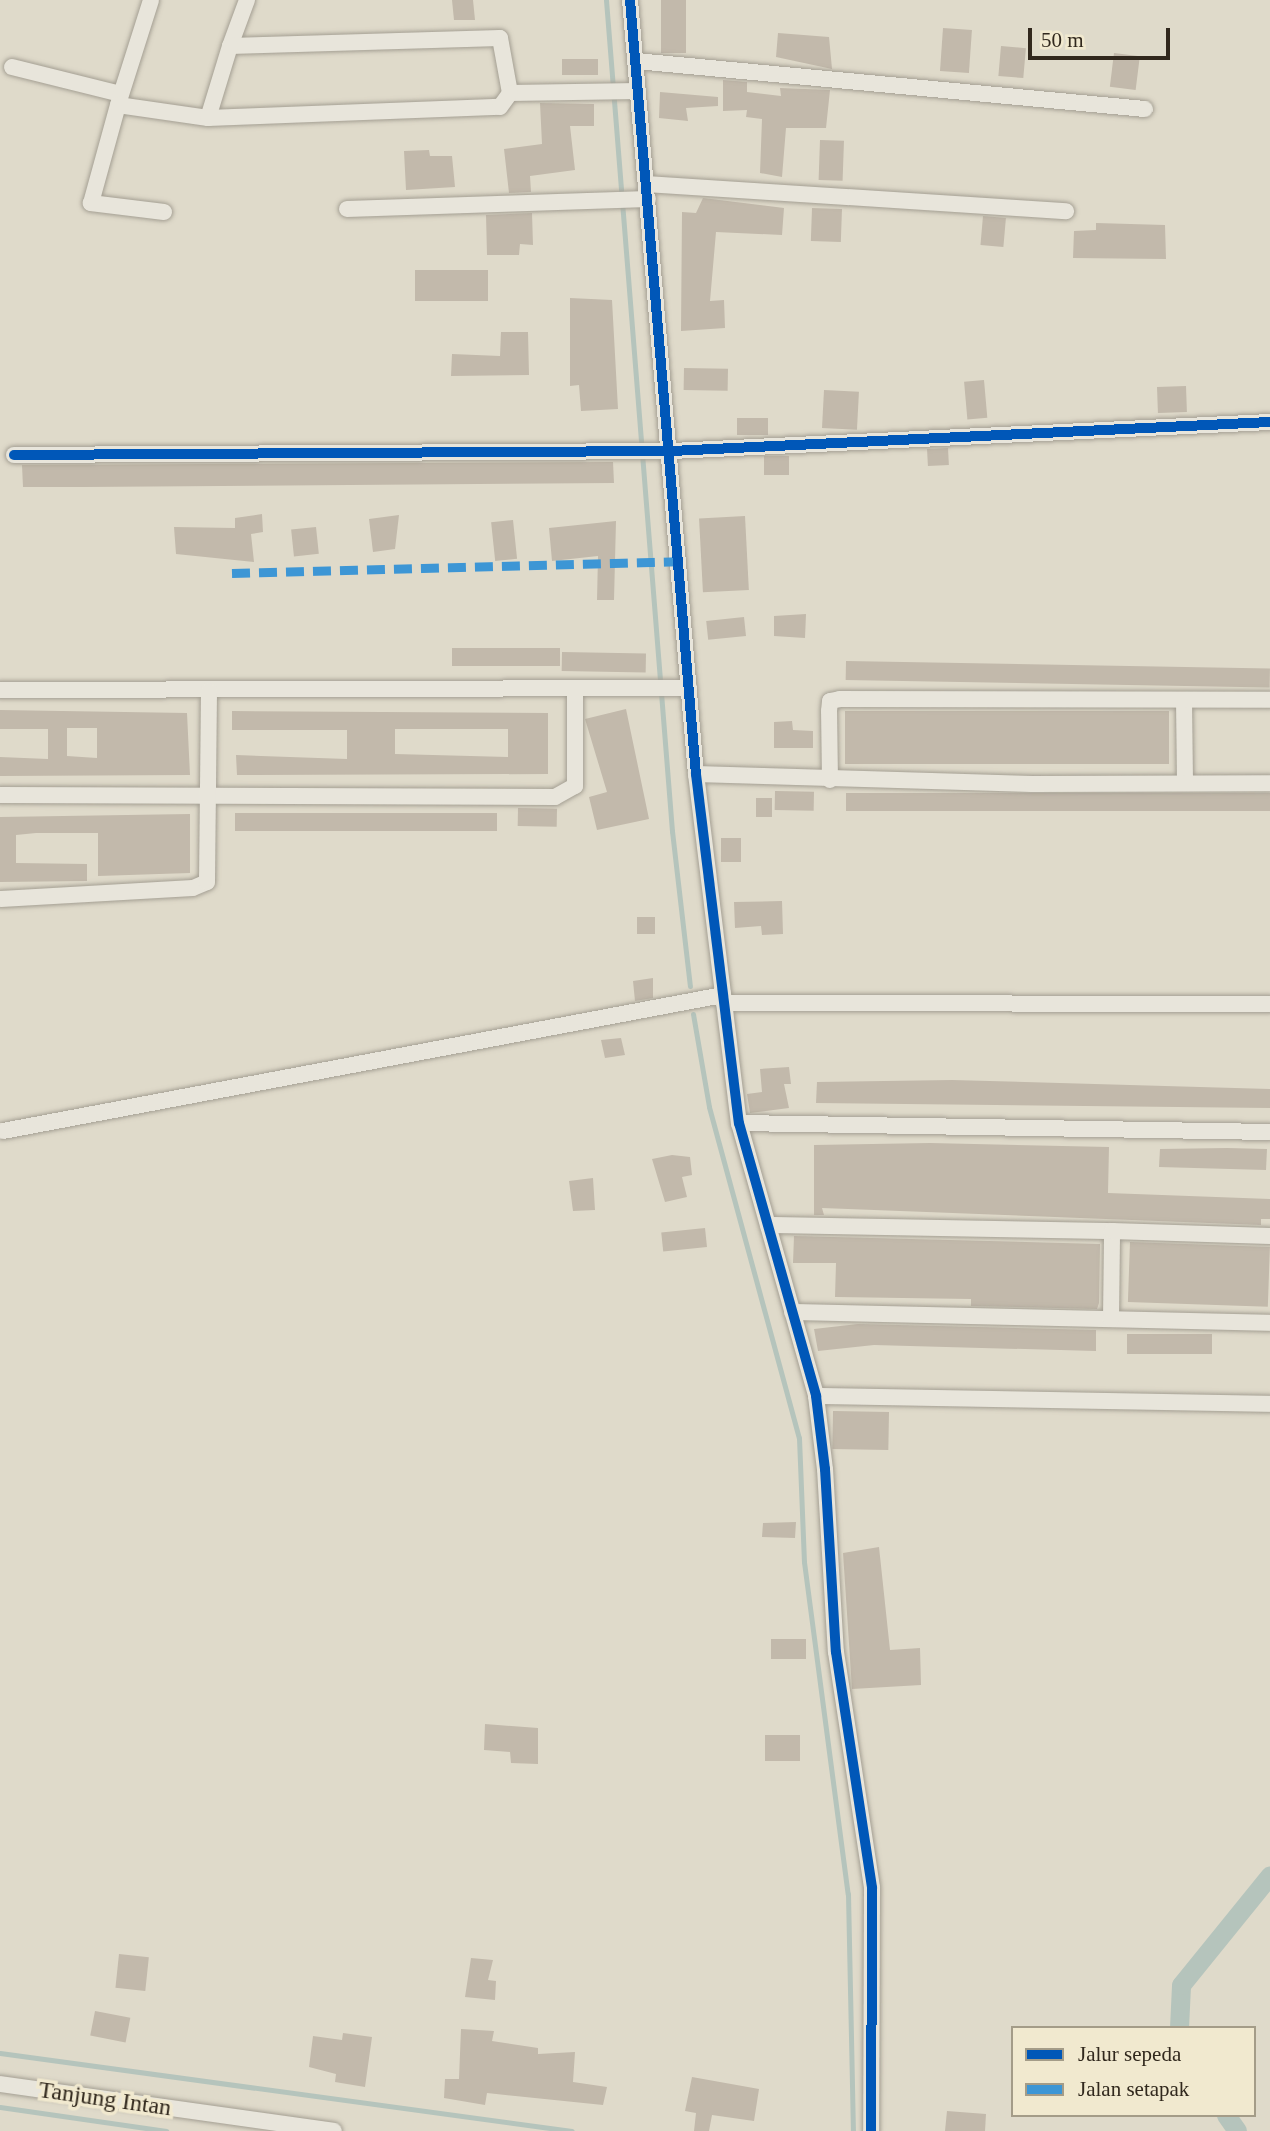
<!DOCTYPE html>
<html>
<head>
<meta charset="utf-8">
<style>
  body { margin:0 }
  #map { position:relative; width:1270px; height:2131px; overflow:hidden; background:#dfdaca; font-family:Georgia,serif }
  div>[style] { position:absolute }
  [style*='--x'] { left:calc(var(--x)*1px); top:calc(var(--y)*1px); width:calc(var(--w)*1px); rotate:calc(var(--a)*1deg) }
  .stream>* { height:5px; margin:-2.5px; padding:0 2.5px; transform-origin:2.5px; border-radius:2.5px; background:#b5c4bc }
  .canal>* { height:19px; margin:-9.5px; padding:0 9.5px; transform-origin:9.5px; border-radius:9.5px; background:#b5c4bc }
  .building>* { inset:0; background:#c2b9ab; transform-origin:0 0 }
  .roads { filter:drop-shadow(0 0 2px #a49f93) drop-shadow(0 0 2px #a49f93) }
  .street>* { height:16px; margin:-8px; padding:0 8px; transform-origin:8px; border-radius:8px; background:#e8e5db }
  .quiet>* { height:9px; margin-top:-4.5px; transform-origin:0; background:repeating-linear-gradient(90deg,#3d96d5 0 18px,transparent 0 27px) }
  .cycleway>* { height:10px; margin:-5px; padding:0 5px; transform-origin:5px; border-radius:5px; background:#0057b8 }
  span { translate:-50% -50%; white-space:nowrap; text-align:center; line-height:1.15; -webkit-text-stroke:7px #f1e9cf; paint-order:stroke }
  .street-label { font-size:24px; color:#31281d }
  .legend { position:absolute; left:1011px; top:2026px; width:245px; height:91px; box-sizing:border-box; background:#f1e9cf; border:2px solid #a49c88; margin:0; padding:9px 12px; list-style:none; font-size:21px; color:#31281d }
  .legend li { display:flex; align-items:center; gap:14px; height:35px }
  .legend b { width:35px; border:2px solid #a49c88 }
  .scale { position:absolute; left:1028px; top:28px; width:142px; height:32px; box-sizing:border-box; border:4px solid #31281d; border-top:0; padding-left:9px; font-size:21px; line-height:24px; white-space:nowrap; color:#31281d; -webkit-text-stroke:5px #f1e9cf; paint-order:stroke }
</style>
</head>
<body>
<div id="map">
  <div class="stream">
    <div style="--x:606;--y:0;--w:834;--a:85.46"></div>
    <div style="--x:672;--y:831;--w:156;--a:83.4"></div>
    <div style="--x:693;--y:1014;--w:94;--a:80.2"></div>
    <div style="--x:709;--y:1107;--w:343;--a:74.8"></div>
    <div style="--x:799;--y:1438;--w:124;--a:87.7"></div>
    <div style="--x:804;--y:1562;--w:335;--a:82.5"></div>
    <div style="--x:848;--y:1894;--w:237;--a:88.8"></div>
    <div style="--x:0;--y:2053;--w:577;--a:7.77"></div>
    <div style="--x:0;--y:2107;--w:168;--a:8.2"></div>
  </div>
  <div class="canal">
    <div style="--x:1179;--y:2028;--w:43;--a:-87.3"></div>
    <div style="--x:1181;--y:1985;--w:141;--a:-51"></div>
    <div style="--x:1226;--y:2115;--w:19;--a:55"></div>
  </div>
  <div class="building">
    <div style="clip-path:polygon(452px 0,473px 0,475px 20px,454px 20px)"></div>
    <div style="left:661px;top:0;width:25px;height:53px"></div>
    <div style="left:943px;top:28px;width:29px;height:43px;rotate:4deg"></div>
    <div style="clip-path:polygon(778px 33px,829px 37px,832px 69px,776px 57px)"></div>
    <div style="left:1001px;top:46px;width:25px;height:30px;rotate:5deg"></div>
    <div style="left:1114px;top:53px;width:26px;height:34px;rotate:7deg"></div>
    <div style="left:598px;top:59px;width:16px;height:36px;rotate:90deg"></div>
    <div style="clip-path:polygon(723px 80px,747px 82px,747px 92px,781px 96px,780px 88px,830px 90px,826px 128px,786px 128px,782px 177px,760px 173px,762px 119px,746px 117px,747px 110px,723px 111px)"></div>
    <div style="clip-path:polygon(660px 92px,718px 97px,718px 106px,686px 108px,688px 121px,659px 118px)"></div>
    <div style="clip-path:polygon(540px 103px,594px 104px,594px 126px,570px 126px,575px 170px,530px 176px,531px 192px,509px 193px,504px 149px,542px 144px)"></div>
    <div style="left:820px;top:140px;width:24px;height:40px;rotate:2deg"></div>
    <div style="clip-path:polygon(429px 150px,430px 156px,452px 156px,455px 187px,406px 190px,404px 151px)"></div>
    <div style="clip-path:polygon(703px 198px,784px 208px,782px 235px,716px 232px,710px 301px,724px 300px,725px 328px,681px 331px,682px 212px,696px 213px)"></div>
    <div style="left:812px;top:208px;width:30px;height:33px;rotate:2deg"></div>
    <div style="clip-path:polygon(532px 213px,533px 245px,520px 244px,519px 255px,487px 255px,486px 215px)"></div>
    <div style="left:983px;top:216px;width:23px;height:29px;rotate:5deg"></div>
    <div style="clip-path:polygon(1096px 223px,1165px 225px,1166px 259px,1073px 258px,1074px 231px,1096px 230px)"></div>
    <div style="left:415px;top:270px;width:73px;height:31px"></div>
    <div style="clip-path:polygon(570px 298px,612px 300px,618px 409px,581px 411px,579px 385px,570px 386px)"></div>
    <div style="clip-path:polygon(501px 332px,528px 332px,529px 375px,451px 376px,452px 354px,500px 356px)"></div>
    <div style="left:684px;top:368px;width:44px;height:22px;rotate:1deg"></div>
    <div style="left:984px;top:380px;width:38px;height:20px;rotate:85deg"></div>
    <div style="left:1186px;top:386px;width:26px;height:29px;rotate:88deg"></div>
    <div style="left:824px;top:390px;width:35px;height:38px;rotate:3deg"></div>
    <div style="left:768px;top:418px;width:17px;height:31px;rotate:90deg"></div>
    <div style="left:948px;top:448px;width:17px;height:21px;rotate:87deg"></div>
    <div style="left:789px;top:456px;width:19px;height:25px;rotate:90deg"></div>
    <div style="clip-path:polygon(613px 462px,614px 483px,83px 487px,23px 487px,22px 465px)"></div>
    <div style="clip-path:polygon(262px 514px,263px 532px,251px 534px,254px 562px,176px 554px,174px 527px,235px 528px,235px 518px)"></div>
    <div style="clip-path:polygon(399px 515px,395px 549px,373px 552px,369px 519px)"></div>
    <div style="left:745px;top:516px;width:74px;height:46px;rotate:87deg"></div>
    <div style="left:513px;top:520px;width:39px;height:22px;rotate:84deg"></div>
    <div style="clip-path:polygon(616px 521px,614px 600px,597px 600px,598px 556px,552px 561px,549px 528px)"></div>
    <div style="left:316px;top:527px;width:27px;height:25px;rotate:84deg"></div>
    <div style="clip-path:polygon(806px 614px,805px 638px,774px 636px,774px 616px)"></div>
    <div style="left:744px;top:617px;width:19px;height:38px;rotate:84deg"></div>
    <div style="left:560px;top:648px;width:18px;height:108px;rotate:90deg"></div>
    <div style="left:562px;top:652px;width:84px;height:19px;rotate:1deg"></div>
    <div style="left:846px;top:661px;width:424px;height:19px;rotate:1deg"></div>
    <div style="clip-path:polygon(626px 709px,649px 819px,597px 830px,589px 797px,607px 792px,585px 719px)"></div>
    <div style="clip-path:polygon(evenodd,0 710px,187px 713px,190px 775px,0 776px,0 757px,48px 759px,48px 729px,0 729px,0 710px,67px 728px,97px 728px,97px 758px,67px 756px,67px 728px)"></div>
    <div style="clip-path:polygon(evenodd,232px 711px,548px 713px,548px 774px,237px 775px,236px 755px,347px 759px,347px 730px,232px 730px,232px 711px,395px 729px,508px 729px,508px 757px,395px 754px,395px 729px)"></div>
    <div style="left:845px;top:711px;width:324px;height:53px"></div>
    <div style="clip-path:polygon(792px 721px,793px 730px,813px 731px,813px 748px,774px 748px,774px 722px)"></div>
    <div style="left:775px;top:791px;width:39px;height:19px;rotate:1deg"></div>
    <div style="left:846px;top:793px;width:424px;height:18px"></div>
    <div style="left:756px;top:798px;width:16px;height:19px"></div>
    <div style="left:518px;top:808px;width:39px;height:18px;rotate:1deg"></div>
    <div style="left:235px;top:813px;width:262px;height:18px"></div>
    <div style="clip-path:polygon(190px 814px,190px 873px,98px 876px,98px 833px,36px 833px,16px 835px,16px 863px,87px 864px,87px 881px,0 882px,0 817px)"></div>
    <div style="left:721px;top:838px;width:20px;height:24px"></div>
    <div style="clip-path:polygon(782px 901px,783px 934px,762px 935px,761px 926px,735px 928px,734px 902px)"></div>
    <div style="left:637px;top:917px;width:18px;height:17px"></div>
    <div style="clip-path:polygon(653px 978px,653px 998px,635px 1001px,633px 981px)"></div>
    <div style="clip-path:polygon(621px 1038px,625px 1055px,605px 1058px,601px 1040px)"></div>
    <div style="clip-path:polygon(789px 1067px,791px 1084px,784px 1084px,789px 1108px,750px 1113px,747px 1094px,762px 1092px,760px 1069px)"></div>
    <div style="clip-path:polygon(952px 1080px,1270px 1089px,1270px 1108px,816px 1103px,817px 1082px)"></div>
    <div style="clip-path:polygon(930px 1143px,1109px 1147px,1108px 1193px,1270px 1199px,1270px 1219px,1261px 1219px,1261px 1225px,822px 1208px,824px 1215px,814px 1215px,814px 1145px)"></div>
    <div style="clip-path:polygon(1227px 1148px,1267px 1149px,1266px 1170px,1159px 1167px,1160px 1149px)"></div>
    <div style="clip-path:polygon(672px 1155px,690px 1157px,692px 1175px,682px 1177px,687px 1197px,665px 1202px,652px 1159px)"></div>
    <div style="clip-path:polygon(593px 1178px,595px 1210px,573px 1211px,569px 1181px)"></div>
    <div style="left:705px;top:1228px;width:19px;height:44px;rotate:84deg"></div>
    <div style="clip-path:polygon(794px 1236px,1100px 1244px,1099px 1303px,1097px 1309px,971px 1306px,971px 1299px,835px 1297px,836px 1263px,793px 1263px)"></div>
    <div style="left:1130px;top:1242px;width:140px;height:60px;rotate:2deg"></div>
    <div style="clip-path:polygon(858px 1324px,1096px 1330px,1096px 1351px,874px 1345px,818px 1351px,814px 1329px)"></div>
    <div style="left:1127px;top:1334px;width:85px;height:20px"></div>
    <div style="left:833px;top:1411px;width:56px;height:38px;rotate:1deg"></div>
    <div style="clip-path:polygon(796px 1522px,795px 1538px,762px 1537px,763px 1523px)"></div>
    <div style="clip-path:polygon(879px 1547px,890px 1650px,920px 1648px,921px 1685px,852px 1689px,843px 1553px)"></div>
    <div style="left:771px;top:1639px;width:35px;height:20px"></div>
    <div style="clip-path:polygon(485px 1724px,538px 1728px,538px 1764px,511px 1763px,510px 1752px,484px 1750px)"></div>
    <div style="left:765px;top:1735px;width:35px;height:26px"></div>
    <div style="left:119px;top:1954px;width:30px;height:34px;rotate:6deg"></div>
    <div style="clip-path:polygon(471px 1958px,493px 1960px,488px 1980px,496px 1981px,495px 2000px,465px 1997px)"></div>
    <div style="left:95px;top:2011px;width:36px;height:25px;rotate:11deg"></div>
    <div style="clip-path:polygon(461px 2029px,494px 2031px,492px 2041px,538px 2048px,538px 2054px,575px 2052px,573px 2082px,607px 2087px,603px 2105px,487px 2093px,485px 2105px,444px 2098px,445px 2079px,459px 2079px)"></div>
    <div style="clip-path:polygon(343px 2033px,372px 2037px,365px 2087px,335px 2082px,336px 2074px,309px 2067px,313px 2036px,342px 2040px)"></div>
    <div style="clip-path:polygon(692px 2077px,759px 2089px,754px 2121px,712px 2115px,709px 2131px,694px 2131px,696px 2113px,685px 2111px)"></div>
    <div style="clip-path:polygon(947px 2111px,986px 2114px,985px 2131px,945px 2131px)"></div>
  </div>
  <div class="roads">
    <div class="street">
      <div style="--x:247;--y:0;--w:49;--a:110.3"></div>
      <div style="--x:230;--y:46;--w:270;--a:-1.7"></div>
      <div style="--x:500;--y:38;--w:56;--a:79.7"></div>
      <div style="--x:510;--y:93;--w:128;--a:-0.9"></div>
      <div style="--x:630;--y:0;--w:777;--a:85.13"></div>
      <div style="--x:696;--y:774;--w:352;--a:83"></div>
      <div style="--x:739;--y:1123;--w:284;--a:74.2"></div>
      <div style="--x:816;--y:1396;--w:74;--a:83"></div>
      <div style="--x:825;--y:1469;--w:183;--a:86.6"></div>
      <div style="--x:836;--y:1652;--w:239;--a:81.3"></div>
      <div style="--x:872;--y:1888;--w:243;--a:90.2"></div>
      <div style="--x:636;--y:61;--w:511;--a:5.39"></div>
      <div style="--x:12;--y:67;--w:112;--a:13.9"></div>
      <div style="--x:119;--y:101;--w:106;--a:-72.4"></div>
      <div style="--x:208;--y:118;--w:75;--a:-73"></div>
      <div style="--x:646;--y:184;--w:421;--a:3.7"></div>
      <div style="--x:347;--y:209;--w:301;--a:-1.9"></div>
      <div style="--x:164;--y:212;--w:74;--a:-173"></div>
      <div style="--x:91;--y:203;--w:102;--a:-74.6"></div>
      <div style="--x:118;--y:105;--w:91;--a:8.2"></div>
      <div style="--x:208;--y:118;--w:292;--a:-2.2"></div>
      <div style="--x:500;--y:107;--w:17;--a:-54"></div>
      <div style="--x:14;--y:455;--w:658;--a:-0.35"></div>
      <div style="--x:672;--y:451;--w:599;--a:-2.78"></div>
      <div style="--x:0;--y:690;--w:689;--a:-0.17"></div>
      <div style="--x:1184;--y:700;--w:83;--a:89.3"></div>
      <div style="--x:696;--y:774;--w:336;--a:1.7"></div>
      <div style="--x:1032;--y:784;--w:238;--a:-0.2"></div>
      <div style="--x:830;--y:780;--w:69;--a:-90.8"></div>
      <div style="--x:829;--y:711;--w:10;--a:-84"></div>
      <div style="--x:830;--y:701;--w:10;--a:-11"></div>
      <div style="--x:840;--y:699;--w:430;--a:0.1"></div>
      <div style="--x:0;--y:795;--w:555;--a:0.21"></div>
      <div style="--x:555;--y:797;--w:23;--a:-29"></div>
      <div style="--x:575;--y:786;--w:98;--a:-90"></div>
      <div style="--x:1;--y:899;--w:192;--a:-3.3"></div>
      <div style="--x:193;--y:888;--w:15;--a:-23"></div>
      <div style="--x:207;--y:882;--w:191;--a:-89.4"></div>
      <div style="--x:724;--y:1003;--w:546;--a:0.1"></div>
      <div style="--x:739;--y:1123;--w:531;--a:0.97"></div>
      <div style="--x:3;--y:1131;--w:733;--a:-10.7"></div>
      <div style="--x:768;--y:1225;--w:344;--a:1"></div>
      <div style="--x:792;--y:1312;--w:478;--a:1.3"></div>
      <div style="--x:1111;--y:1319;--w:88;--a:-89.3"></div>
      <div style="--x:1112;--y:1231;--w:158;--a:1.8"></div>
      <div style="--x:816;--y:1396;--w:454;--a:1"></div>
      <div style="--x:0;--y:2084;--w:337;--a:8"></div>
    </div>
  </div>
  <div class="quiet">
    <div style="--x:232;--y:573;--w:448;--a:-1.5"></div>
  </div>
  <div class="cycleway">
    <div style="--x:630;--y:0;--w:777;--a:85.13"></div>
    <div style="--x:696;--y:774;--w:352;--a:83"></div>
    <div style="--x:739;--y:1123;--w:284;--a:74.2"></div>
    <div style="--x:816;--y:1396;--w:74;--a:83"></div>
    <div style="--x:825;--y:1469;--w:183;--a:86.6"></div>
    <div style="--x:836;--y:1652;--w:239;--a:81.3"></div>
    <div style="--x:872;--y:1888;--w:243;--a:90.2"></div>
    <div style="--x:14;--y:455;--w:658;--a:-0.35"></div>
    <div style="--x:672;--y:451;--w:599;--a:-2.78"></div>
  </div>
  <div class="street-label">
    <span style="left:105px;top:2099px;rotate:8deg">Tanjung Intan</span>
  </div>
  <ul class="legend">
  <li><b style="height:9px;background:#0057b8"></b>Jalur sepeda</li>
  <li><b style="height:9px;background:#3d96d5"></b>Jalan setapak</li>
  </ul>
  <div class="scale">50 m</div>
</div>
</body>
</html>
